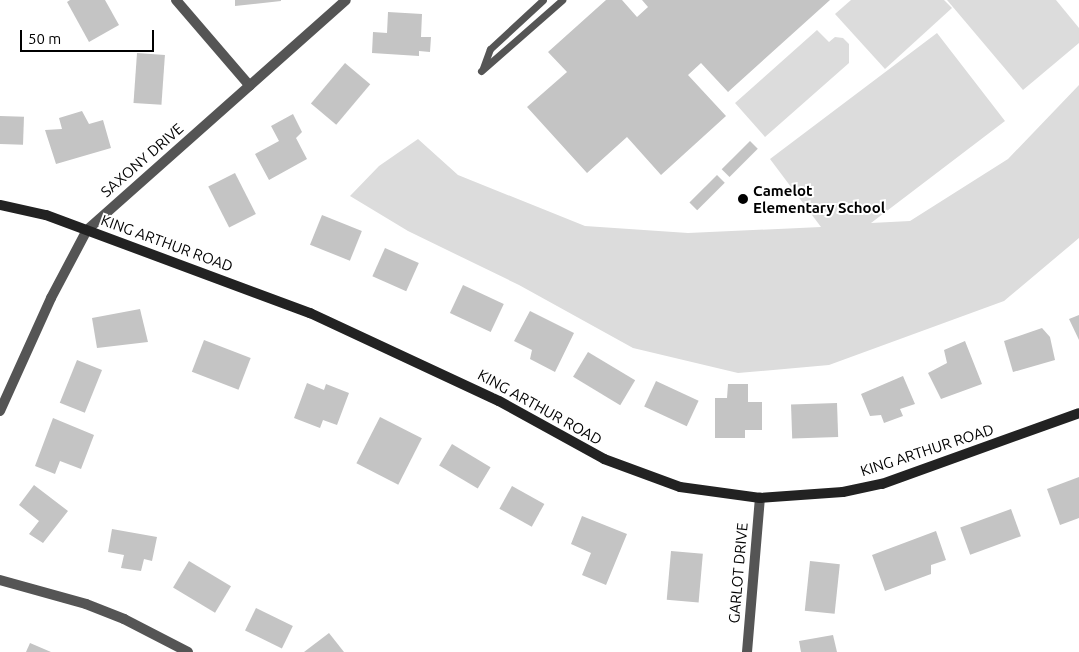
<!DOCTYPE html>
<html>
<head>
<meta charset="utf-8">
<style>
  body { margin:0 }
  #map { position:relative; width:1079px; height:652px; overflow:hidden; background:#fff; font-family:Ubuntu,sans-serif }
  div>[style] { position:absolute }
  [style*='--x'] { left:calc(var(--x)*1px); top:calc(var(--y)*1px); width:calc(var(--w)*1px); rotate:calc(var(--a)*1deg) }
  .green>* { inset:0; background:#dcdcdc }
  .building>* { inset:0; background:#c4c4c4; transform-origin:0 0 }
  .lane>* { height:7px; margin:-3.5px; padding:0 3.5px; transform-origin:3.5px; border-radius:3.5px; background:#555 }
  .street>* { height:10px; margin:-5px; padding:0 5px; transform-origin:5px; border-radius:5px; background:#555 }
  .secondary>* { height:10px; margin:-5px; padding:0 5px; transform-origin:5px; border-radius:5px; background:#222 }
  .dots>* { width:14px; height:14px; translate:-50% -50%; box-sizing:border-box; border:2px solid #fff; border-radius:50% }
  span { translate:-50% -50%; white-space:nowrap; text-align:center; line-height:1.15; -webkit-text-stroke:4px #fff; paint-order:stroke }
  .street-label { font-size:15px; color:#000 }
  .poi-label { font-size:15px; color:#000; font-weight:700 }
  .left { translate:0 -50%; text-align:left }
  .scale { position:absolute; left:20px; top:30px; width:134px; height:22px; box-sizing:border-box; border:2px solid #000; border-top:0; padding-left:6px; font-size:15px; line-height:18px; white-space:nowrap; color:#000; -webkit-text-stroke:4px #fff; paint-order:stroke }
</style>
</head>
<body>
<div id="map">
  <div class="green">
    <div style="clip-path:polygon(851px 0,944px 0,952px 8px,885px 69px,835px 14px)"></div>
    <div style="clip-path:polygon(947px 0,1056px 0,1079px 28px,1079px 43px,1023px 90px)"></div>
    <div style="clip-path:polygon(817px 30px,829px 42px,835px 37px,843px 38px,849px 44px,849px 63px,765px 137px,735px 103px)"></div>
    <div style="clip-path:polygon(937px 33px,1005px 121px,871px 223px,910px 221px,1008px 159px,1079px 85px,1079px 238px,1004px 301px,829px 365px,738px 373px,633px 348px,519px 285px,408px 231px,350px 196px,379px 166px,418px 139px,458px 175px,585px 226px,688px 233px,821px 227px,770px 159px)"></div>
  </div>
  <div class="building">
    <div style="clip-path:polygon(70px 0,105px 0,119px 25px,89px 42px,67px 2px)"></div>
    <div style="clip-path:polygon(235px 0,281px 0,281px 1px,235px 6px)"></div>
    <div style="clip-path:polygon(606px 0,622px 0,637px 17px,648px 7px,642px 0,830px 0,728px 92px,701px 63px,688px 75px,726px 116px,661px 175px,627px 137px,587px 173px,527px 107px,567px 72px,548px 52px)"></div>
    <div style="clip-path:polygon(388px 12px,422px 14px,421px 37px,431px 37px,430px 52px,419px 51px,419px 56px,372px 53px,373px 32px,387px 33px)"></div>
    <div style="left:137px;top:53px;width:28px;height:50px;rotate:4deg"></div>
    <div style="left:345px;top:63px;width:33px;height:53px;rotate:40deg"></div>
    <div style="clip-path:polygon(82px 111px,89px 124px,103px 120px,111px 148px,56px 164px,45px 130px,62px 129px,59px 118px)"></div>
    <div style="clip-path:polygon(293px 114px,302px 132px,296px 138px,307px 159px,269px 180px,255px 154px,279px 141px,271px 126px)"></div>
    <div style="left:0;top:116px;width:24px;height:28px;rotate:2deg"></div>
    <div style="left:750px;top:141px;width:11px;height:40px;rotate:45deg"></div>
    <div style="left:235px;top:173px;width:46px;height:30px;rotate:63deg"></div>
    <div style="left:717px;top:175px;width:11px;height:39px;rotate:45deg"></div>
    <div style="left:322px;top:215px;width:43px;height:32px;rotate:22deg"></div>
    <div style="left:385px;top:248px;width:37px;height:31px;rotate:24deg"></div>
    <div style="left:463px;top:285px;width:45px;height:31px;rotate:25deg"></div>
    <div style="clip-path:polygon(140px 309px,148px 342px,97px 348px,92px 318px)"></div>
    <div style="clip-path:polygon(530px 311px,574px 333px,555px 372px,530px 359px,532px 350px,514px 341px)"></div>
    <div style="clip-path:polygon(1079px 315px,1079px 340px,1069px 319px)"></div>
    <div style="clip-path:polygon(1042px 328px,1050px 337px,1055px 360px,1013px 372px,1004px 341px)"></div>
    <div style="left:204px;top:340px;width:50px;height:34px;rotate:21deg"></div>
    <div style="clip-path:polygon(965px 341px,982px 384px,941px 399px,928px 373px,947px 363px,944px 350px)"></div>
    <div style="left:588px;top:352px;width:55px;height:29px;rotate:31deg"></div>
    <div style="left:77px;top:360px;width:27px;height:46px;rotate:22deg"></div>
    <div style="clip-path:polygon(903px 376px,915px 404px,900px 409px,903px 416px,884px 423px,881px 415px,870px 416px,861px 394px)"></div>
    <div style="left:656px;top:381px;width:47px;height:28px;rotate:25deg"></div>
    <div style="clip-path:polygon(307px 383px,324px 390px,326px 384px,349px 393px,337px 425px,323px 420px,320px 428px,294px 418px)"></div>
    <div style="clip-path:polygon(728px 384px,748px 384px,748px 402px,762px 402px,762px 430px,745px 430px,745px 438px,715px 438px,715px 398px,727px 398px)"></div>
    <div style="left:837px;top:403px;width:34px;height:46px;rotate:88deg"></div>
    <div style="left:380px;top:417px;width:47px;height:52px;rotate:27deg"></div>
    <div style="clip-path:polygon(53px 418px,94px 435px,81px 469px,60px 461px,55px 474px,35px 466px)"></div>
    <div style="left:452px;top:444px;width:45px;height:25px;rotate:31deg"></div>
    <div style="clip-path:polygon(1079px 477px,1079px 518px,1060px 525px,1047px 489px)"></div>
    <div style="clip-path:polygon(34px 485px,68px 511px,43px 543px,29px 534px,39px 521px,19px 505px)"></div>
    <div style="left:512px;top:486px;width:37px;height:26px;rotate:29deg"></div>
    <div style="left:1011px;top:509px;width:29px;height:54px;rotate:70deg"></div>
    <div style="clip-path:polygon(582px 516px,627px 534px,606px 585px,582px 575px,591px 553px,571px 544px)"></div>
    <div style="clip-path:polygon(112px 529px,157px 537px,152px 561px,144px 559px,141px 571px,121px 568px,124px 555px,108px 552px)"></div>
    <div style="clip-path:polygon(936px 531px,946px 560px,931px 565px,931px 574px,885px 591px,872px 555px)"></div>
    <div style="left:671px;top:551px;width:32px;height:49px;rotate:5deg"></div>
    <div style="left:189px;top:561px;width:49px;height:31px;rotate:31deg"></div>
    <div style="left:810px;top:561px;width:30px;height:50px;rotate:6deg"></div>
    <div style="left:256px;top:608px;width:41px;height:25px;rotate:26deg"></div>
    <div style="clip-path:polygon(329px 633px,344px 652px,304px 652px)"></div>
    <div style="clip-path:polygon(833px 635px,837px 652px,801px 652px,799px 641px)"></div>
    <div style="clip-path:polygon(30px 643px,51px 652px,26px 652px)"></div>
  </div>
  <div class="lane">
    <div style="--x:483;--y:68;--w:20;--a:-70"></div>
    <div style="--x:490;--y:49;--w:72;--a:-42.8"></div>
    <div style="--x:481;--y:71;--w:108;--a:-41.2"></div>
  </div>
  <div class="street">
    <div style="--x:176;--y:0;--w:113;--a:49.3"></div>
    <div style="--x:0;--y:411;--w:124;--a:-65.7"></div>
    <div style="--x:51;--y:298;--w:77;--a:-62.1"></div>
    <div style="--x:87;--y:230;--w:346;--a:-41.6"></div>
    <div style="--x:0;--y:580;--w:89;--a:15.6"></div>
    <div style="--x:86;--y:604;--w:41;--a:21.5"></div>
    <div style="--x:124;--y:619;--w:72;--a:27.3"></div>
    <div style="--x:747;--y:652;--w:155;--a:-85.2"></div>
  </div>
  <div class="secondary">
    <div style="--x:0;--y:205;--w:47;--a:12.3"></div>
    <div style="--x:46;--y:215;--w:282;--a:20.4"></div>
    <div style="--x:310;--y:313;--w:208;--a:25"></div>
    <div style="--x:499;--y:401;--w:120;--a:28.9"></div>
    <div style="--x:604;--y:459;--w:81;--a:20.2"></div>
    <div style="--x:680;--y:487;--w:81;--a:7.8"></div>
    <div style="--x:760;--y:498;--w:83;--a:-4.1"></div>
    <div style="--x:843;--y:492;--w:40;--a:-12"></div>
    <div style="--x:882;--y:484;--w:209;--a:-19.8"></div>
  </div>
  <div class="dots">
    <div style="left:743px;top:199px;background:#000"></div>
  </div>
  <div class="street-label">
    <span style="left:142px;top:160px;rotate:-41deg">SAXONY DRIVE</span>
    <span style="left:167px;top:243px;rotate:20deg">KING ARTHUR ROAD</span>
    <span style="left:540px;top:407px;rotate:29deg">KING ARTHUR ROAD</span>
    <span style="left:927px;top:450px;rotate:-18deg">KING ARTHUR ROAD</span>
    <span style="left:738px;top:573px;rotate:-85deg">GARLOT DRIVE</span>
  </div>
  <div class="poi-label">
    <span class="left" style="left:753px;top:199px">Camelot<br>Elementary School</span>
  </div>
  <div class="scale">50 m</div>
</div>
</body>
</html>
